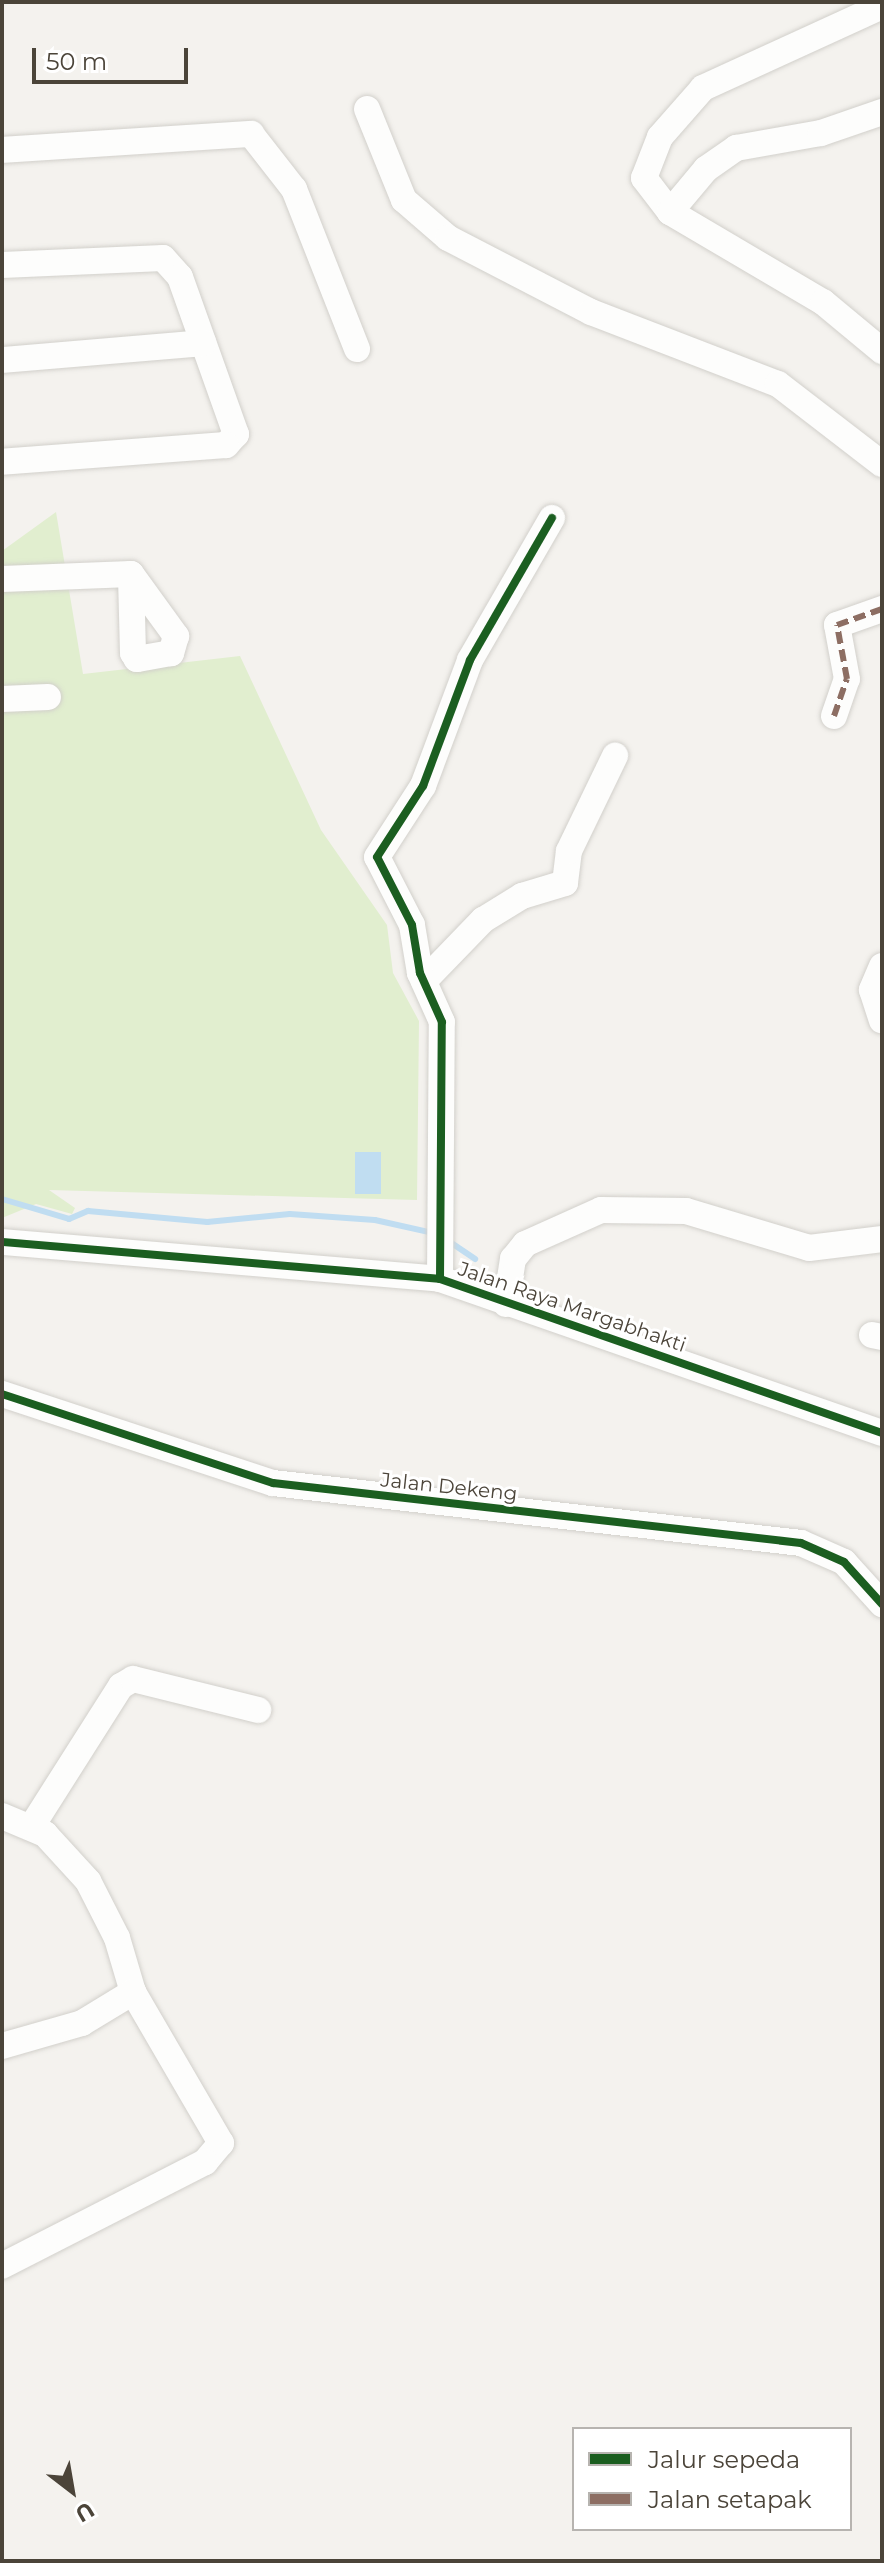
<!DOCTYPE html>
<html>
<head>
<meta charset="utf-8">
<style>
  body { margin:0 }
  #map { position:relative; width:884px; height:2563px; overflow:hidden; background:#f4f2ee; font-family:Montserrat,sans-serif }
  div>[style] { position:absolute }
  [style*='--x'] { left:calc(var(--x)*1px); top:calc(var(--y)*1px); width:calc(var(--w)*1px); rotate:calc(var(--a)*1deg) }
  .green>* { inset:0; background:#e1eecf }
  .water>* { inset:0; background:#c0ddf1; transform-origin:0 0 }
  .stream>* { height:6px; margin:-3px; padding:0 3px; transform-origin:3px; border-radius:3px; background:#c0ddf1 }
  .roads { filter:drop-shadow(0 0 2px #d2d0cb) drop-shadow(0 0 2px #d2d0cb) }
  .minor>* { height:26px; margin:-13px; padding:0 13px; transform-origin:13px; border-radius:13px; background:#fdfdfc }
  .quiet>* { height:6px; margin-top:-3px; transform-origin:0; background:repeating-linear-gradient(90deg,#8d6e63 0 12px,transparent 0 18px) }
  .cycleway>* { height:8px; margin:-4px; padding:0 4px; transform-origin:4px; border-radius:4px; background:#1b5e20 }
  span { translate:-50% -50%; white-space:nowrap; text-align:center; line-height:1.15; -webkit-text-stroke:6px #fff; paint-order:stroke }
  .street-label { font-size:20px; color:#4b4439 }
  .frame { position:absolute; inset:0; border:4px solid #4b4439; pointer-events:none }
  .legend { position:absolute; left:572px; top:2427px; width:280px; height:104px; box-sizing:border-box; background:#fff; border:2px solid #b7b4b0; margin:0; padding:10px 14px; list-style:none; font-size:24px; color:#4b4439 }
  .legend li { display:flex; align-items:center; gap:16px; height:40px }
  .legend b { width:40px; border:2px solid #b7b4b0 }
  .north { position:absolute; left:32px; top:2451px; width:80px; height:80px; -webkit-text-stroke:6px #fff; paint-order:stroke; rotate:149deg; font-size:22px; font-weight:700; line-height:32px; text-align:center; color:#4b4439 }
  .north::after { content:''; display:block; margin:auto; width:28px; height:36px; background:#4b4439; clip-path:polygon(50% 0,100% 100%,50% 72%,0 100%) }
  .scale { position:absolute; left:32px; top:48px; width:156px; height:36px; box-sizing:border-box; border:4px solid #4b4439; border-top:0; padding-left:10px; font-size:24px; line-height:28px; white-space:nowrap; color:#4b4439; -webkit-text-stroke:6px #fff; paint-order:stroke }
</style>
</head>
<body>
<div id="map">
  <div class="green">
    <div style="clip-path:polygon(56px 512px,83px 674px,240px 656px,321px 830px,387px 925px,393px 973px,419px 1021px,417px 1200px,49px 1190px,75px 1208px,72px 1214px,36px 1204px,2px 1218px,2px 551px)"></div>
  </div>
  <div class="water">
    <div style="left:355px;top:1152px;width:26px;height:42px"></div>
  </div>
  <div class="stream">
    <div style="--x:2;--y:1199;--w:70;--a:16.6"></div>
    <div style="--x:69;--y:1219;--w:21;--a:-23"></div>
    <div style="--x:88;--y:1211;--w:120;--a:5.3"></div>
    <div style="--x:207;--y:1222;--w:83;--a:-5.5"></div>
    <div style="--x:290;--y:1214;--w:85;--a:4"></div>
    <div style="--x:375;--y:1220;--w:59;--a:12.6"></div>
    <div style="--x:447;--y:1240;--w:34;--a:34"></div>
  </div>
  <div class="roads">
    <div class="minor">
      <div style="--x:882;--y:6;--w:197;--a:155.4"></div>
      <div style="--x:703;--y:88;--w:65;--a:131.3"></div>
      <div style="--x:660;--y:137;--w:44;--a:111.3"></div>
      <div style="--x:644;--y:178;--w:43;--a:52.6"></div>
      <div style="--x:670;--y:212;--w:178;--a:30.5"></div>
      <div style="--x:823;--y:302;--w:77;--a:39.7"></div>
      <div style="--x:367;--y:109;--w:98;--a:67.9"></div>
      <div style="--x:404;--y:200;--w:58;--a:40.8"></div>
      <div style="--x:448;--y:238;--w:161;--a:27.4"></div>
      <div style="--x:591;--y:312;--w:200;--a:21.1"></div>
      <div style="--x:778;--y:384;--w:131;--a:37.6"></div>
      <div style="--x:2;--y:150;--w:250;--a:-3.7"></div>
      <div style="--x:251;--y:134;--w:70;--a:52"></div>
      <div style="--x:294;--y:189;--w:172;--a:68.5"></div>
      <div style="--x:670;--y:212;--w:56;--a:-50.1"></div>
      <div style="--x:706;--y:169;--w:37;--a:-35"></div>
      <div style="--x:736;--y:148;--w:86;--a:-10"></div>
      <div style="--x:821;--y:133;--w:65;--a:-19"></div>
      <div style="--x:2;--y:265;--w:161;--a:-2.5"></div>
      <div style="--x:163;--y:258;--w:25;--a:48"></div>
      <div style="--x:180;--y:277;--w:167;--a:70.4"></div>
      <div style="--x:236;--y:434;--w:15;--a:132"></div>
      <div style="--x:226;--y:445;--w:225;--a:175.7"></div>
      <div style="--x:2;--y:360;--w:202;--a:-4.8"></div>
      <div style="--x:2;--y:579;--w:129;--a:-2.2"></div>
      <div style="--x:131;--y:574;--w:77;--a:54"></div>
      <div style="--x:176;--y:636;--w:18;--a:106"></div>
      <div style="--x:171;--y:653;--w:35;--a:170"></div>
      <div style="--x:137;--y:659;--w:7;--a:-124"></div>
      <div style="--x:133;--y:653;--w:79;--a:-91.5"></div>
      <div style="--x:2;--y:699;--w:46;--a:-2.5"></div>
      <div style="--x:834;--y:716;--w:39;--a:-71"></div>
      <div style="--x:847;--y:679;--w:55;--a:-100.5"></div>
      <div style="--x:837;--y:625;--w:48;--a:-19.6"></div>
      <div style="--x:882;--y:966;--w:26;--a:113"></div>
      <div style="--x:872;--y:990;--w:32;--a:72"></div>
      <div style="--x:424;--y:981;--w:85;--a:-46"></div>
      <div style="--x:483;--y:920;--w:46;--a:-31.6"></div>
      <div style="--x:522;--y:896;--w:45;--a:-16.8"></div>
      <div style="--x:565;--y:883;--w:32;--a:-83"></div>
      <div style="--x:569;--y:851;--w:106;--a:-64.2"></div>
      <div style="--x:2;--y:1242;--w:440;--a:4.8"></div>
      <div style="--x:440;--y:1279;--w:468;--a:19.2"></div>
      <div style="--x:440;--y:1279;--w:257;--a:-89.6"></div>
      <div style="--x:442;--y:1022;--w:54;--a:-114.2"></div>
      <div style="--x:420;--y:973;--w:49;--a:-99.5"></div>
      <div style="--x:412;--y:925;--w:76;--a:-117.2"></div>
      <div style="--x:377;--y:857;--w:85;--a:-57.1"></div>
      <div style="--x:423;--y:786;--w:134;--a:-69.5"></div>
      <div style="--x:470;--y:660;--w:164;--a:-60"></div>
      <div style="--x:506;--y:1304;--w:46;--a:-81.2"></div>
      <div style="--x:513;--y:1259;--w:19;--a:-51"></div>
      <div style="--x:525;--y:1244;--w:83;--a:-24.1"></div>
      <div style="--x:601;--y:1210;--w:85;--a:0.7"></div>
      <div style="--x:686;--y:1211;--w:128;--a:16.7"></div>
      <div style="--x:809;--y:1248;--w:74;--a:-7"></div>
      <div style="--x:872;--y:1335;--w:10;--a:11"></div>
      <div style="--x:2;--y:1394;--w:285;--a:18.2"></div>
      <div style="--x:273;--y:1483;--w:531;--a:6.48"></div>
      <div style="--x:801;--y:1543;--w:47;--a:23.8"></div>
      <div style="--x:844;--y:1562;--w:57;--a:47.9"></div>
      <div style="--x:2;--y:1816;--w:47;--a:22.7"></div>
      <div style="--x:45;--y:1834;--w:64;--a:47.5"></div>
      <div style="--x:88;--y:1881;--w:64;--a:63"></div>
      <div style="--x:117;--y:1938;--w:56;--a:73.5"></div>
      <div style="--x:133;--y:1992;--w:175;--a:59.8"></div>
      <div style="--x:221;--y:2143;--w:25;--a:130"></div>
      <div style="--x:205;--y:2162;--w:228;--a:152.9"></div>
      <div style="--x:32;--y:1826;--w:166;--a:-57.6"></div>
      <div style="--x:121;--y:1686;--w:14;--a:-30"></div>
      <div style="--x:133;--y:1679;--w:129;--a:13.9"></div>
      <div style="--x:2;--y:2046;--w:83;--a:-16"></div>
      <div style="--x:82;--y:2023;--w:60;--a:-31.3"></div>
    </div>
  </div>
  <div class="quiet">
    <div style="--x:834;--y:716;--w:39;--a:-71"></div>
    <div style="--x:847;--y:679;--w:55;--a:-100.5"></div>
    <div style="--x:837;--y:625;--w:48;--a:-19.6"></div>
  </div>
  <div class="cycleway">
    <div style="--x:2;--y:1242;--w:440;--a:4.8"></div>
    <div style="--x:440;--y:1279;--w:468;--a:19.2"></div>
    <div style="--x:440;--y:1279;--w:257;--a:-89.6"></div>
    <div style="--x:442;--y:1022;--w:54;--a:-114.2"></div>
    <div style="--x:420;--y:973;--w:49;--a:-99.5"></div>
    <div style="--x:412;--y:925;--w:76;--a:-117.2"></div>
    <div style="--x:377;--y:857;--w:85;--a:-57.1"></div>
    <div style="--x:423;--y:786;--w:134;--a:-69.5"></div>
    <div style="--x:470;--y:660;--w:164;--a:-60"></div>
    <div style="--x:2;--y:1394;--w:285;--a:18.2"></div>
    <div style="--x:273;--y:1483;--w:531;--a:6.48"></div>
    <div style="--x:801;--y:1543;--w:47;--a:23.8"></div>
    <div style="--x:844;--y:1562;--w:57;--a:47.9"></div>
  </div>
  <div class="street-label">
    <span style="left:572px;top:1307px;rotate:19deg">Jalan Raya Margabhakti</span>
    <span style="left:449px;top:1487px;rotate:6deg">Jalan Dekeng</span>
  </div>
  <div class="frame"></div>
  <ul class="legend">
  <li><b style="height:10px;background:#1b5e20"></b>Jalur sepeda</li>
  <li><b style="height:10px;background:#8d6e63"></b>Jalan setapak</li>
  </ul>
  <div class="north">U</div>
  <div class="scale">50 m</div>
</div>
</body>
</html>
